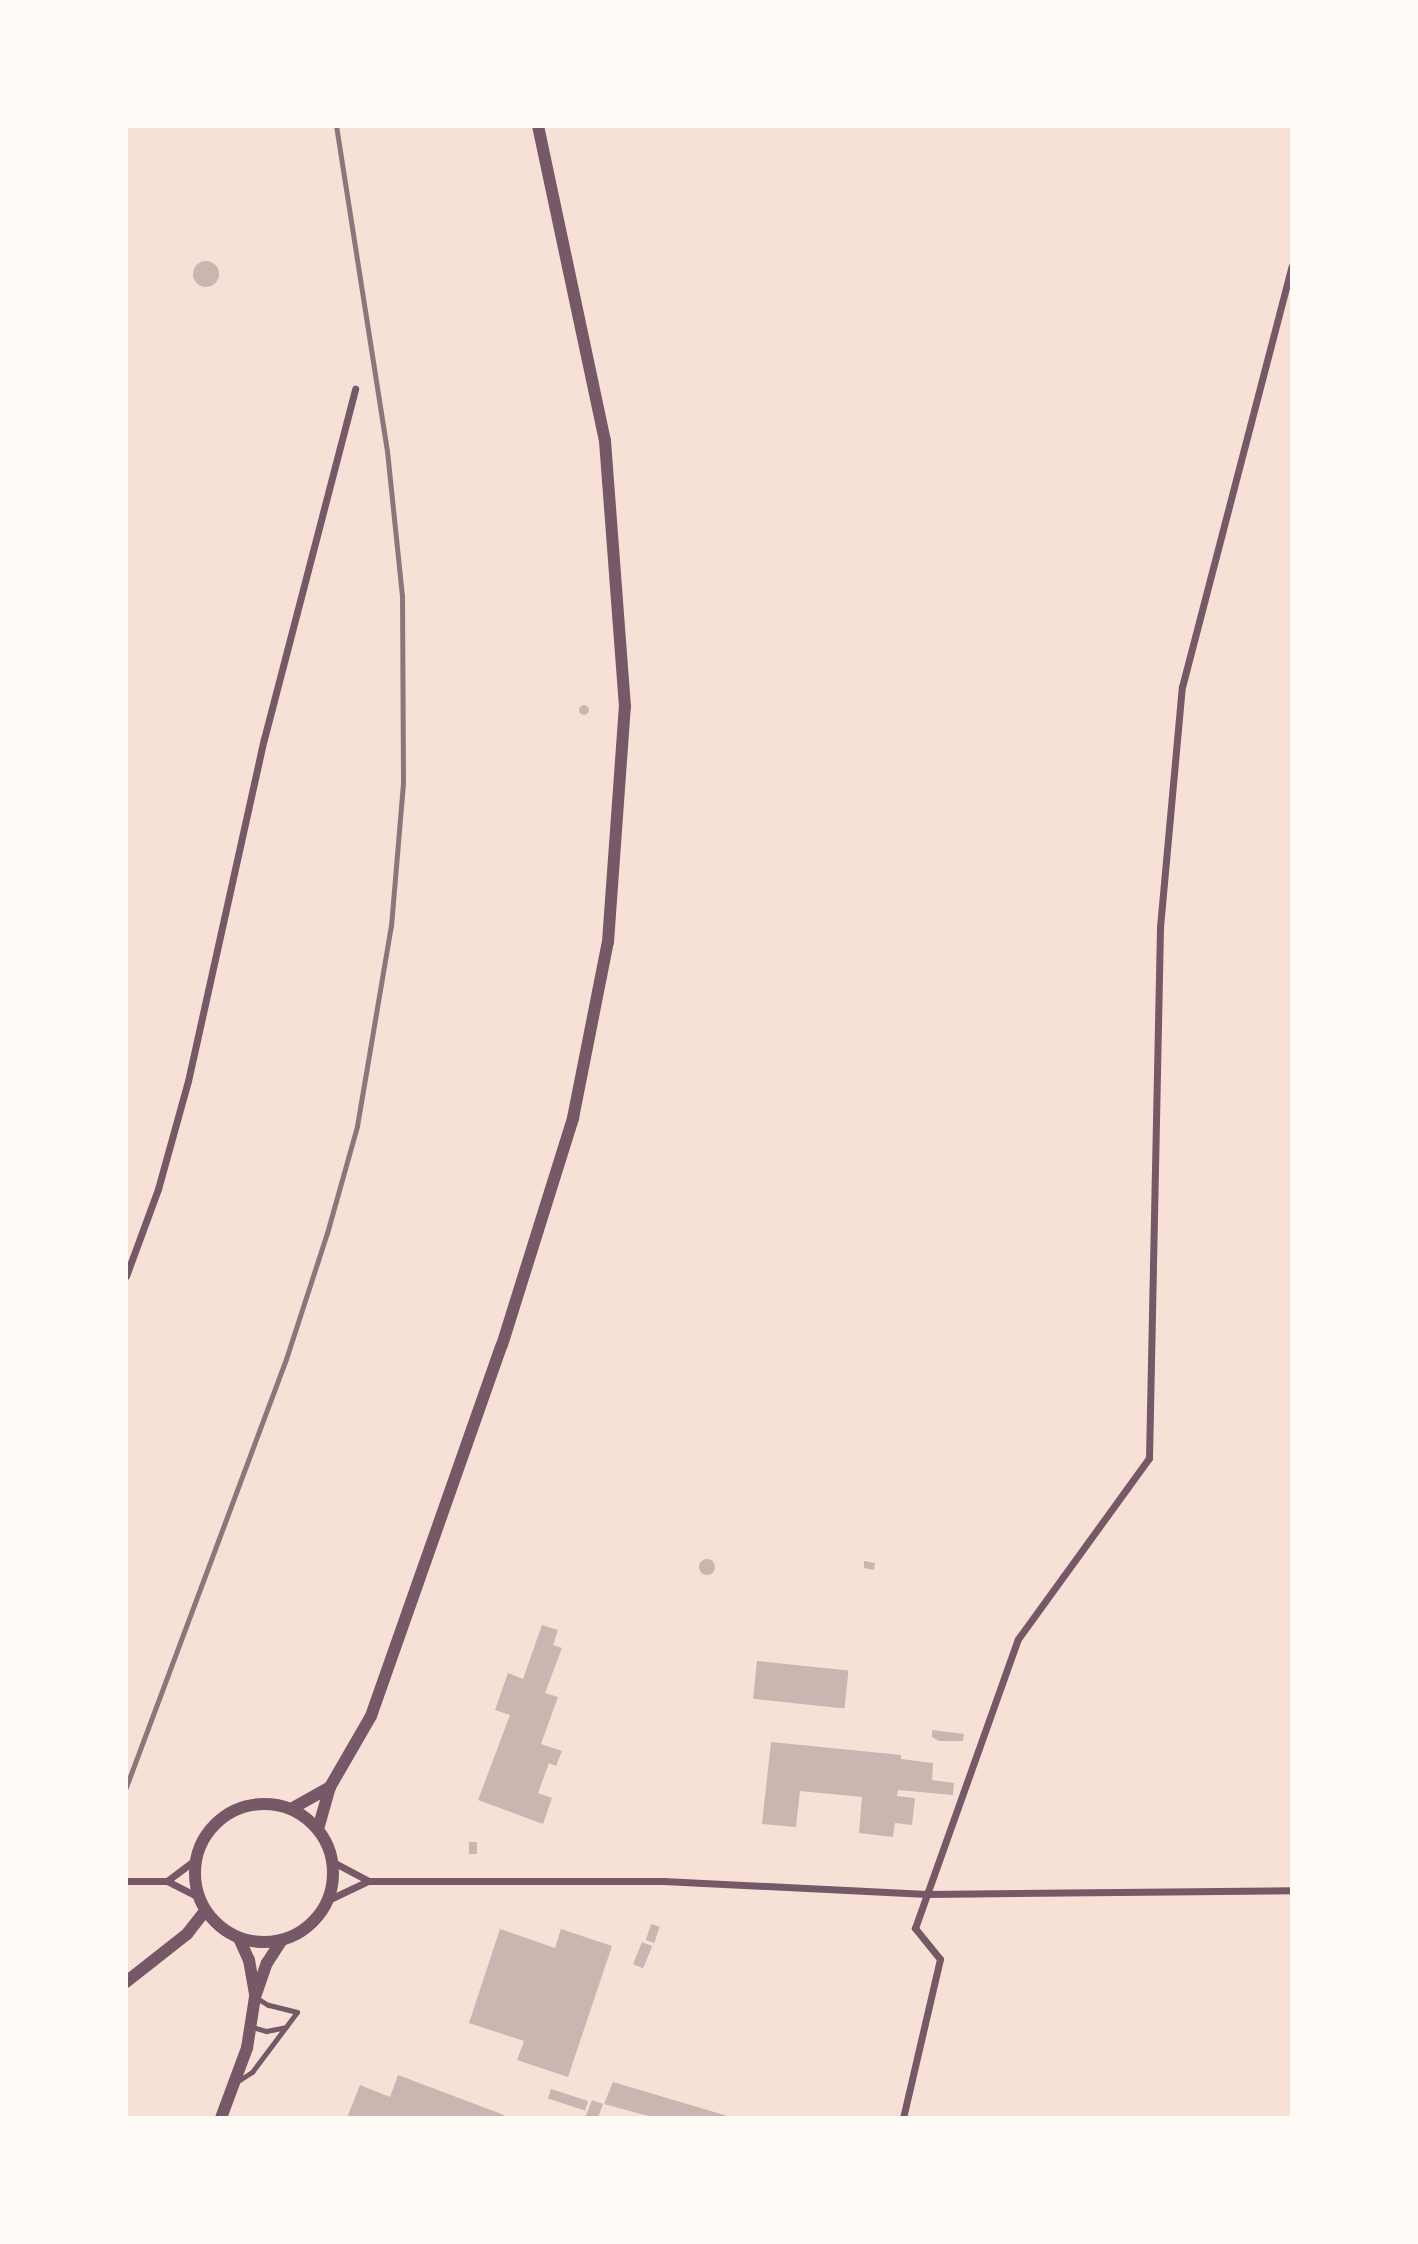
<!DOCTYPE html>
<html>
<head>
<meta charset="utf-8">
<style>
  body { margin:0 }
  #map { position:relative; width:1418px; height:2244px; overflow:hidden; background:#f7e1d7; font-family:"PT Serif",serif }
  div>[style] { position:absolute }
  [style*='--x'] { left:calc(var(--x)*1px); top:calc(var(--y)*1px); width:calc(var(--w)*1px); rotate:calc(var(--a)*1deg) }
  .building>* { inset:0; background:#ccb4b1; transform-origin:0 0 }
  .round { border-radius:50% }
  .service>* { height:5px; margin:-2.5px; padding:0 2.5px; transform-origin:2.5px; border-radius:2.5px; background:#755966 }
  .minor>* { height:7px; margin:-3.5px; padding:0 3.5px; transform-origin:3.5px; border-radius:3.5px; background:#755966 }
  .tertiary>* { height:12px; margin:-6px; padding:0 6px; transform-origin:6px; border-radius:6px; background:#755966 }
  .tertiary>.ring { margin:-6px; padding:0; box-sizing:content-box; background:none; border:12px solid #755966; border-radius:50% }
  .rail>* { height:5px; margin:-2.5px; padding:0 2.5px; transform-origin:2.5px; border-radius:2.5px; background:#8f747c }
  span { translate:-50% -50%; white-space:nowrap; text-align:center; line-height:1.15; -webkit-text-stroke:5px #fffaf5; paint-order:stroke }
  .frame { position:absolute; inset:0; border:128px solid #fffaf5; pointer-events:none }
</style>
</head>
<body>
<div id="map">
  <div class="building">
    <div class="round" style="left:193px;top:261px;width:26px;height:26px"></div>
    <div class="round" style="left:579px;top:705px;width:10px;height:10px"></div>
    <div class="round" style="left:699px;top:1559px;width:16px;height:16px"></div>
    <div style="clip-path:polygon(864px 1561px,875px 1563px,874px 1570px,864px 1568px)"></div>
    <div style="clip-path:polygon(542px 1625px,558px 1630px,553px 1645px,562px 1648px,545px 1693px,558px 1697px,541px 1744px,562px 1751px,556px 1766px,549px 1763px,538px 1793px,552px 1798px,543px 1824px,478px 1800px,510px 1715px,495px 1710px,508px 1673px,523px 1679px)"></div>
    <div style="left:757px;top:1661px;width:92px;height:38px;rotate:6deg"></div>
    <div style="clip-path:polygon(932px 1730px,964px 1734px,963px 1741px,939px 1741px,932px 1737px)"></div>
    <div style="clip-path:polygon(771px 1742px,901px 1755px,901px 1759px,933px 1763px,932px 1780px,954px 1783px,953px 1795px,898px 1790px,897px 1796px,915px 1798px,912px 1825px,895px 1823px,893px 1837px,859px 1833px,862px 1797px,800px 1791px,796px 1827px,762px 1824px)"></div>
    <div style="left:477px;top:1842px;width:12px;height:8px;rotate:90deg"></div>
    <div style="left:651px;top:1924px;width:9px;height:17px;rotate:18deg"></div>
    <div style="clip-path:polygon(500px 1929px,555px 1948px,561px 1929px,612px 1946px,568px 2077px,517px 2060px,524px 2041px,469px 2023px)"></div>
    <div style="left:642px;top:1942px;width:11px;height:24px;rotate:22deg"></div>
    <div style="clip-path:polygon(398px 2075px,504px 2115px,503px 2118px,347px 2118px,360px 2085px,390px 2097px)"></div>
    <div style="clip-path:polygon(613px 2082px,731px 2117px,731px 2118px,656px 2118px,604px 2104px)"></div>
    <div style="left:551px;top:2089px;width:39px;height:10px;rotate:18deg"></div>
    <div style="clip-path:polygon(592px 2100px,603px 2104px,598px 2118px,585px 2118px)"></div>
  </div>
  <div class="service">
    <div style="--x:252;--y:2027;--w:15;--a:16"></div>
    <div style="--x:266;--y:2031;--w:20;--a:-11"></div>
    <div style="--x:238;--y:2081;--w:17;--a:-33"></div>
    <div style="--x:252;--y:2072;--w:75;--a:-53.1"></div>
    <div style="--x:297;--y:2012;--w:30;--a:-166"></div>
    <div style="--x:268;--y:2005;--w:15;--a:-148"></div>
  </div>
  <div class="minor">
    <div style="--x:126;--y:1276;--w:93;--a:-69.8"></div>
    <div style="--x:158;--y:1189;--w:112;--a:-74.5"></div>
    <div style="--x:188;--y:1081;--w:350;--a:-77.5"></div>
    <div style="--x:264;--y:739;--w:362;--a:-75.4"></div>
    <div style="--x:333;--y:1862;--w:40;--a:28"></div>
    <div style="--x:126;--y:1881;--w:41;--a:0"></div>
    <div style="--x:167;--y:1881;--w:35;--a:27"></div>
    <div style="--x:167;--y:1881;--w:36;--a:-37"></div>
    <div style="--x:328;--y:1900;--w:44;--a:-25.4"></div>
    <div style="--x:368;--y:1881;--w:295;--a:0"></div>
    <div style="--x:663;--y:1881;--w:264;--a:2.8"></div>
    <div style="--x:927;--y:1894;--w:365;--a:-0.6"></div>
    <div style="--x:903;--y:2118;--w:163;--a:-76.9"></div>
    <div style="--x:940;--y:1959;--w:40;--a:-129"></div>
    <div style="--x:915;--y:1928;--w:307;--a:-70.4"></div>
    <div style="--x:1018;--y:1639;--w:223;--a:-54.1"></div>
    <div style="--x:1149;--y:1458;--w:531;--a:-88.81"></div>
    <div style="--x:1160;--y:927;--w:241;--a:-84.8"></div>
    <div style="--x:1182;--y:687;--w:435;--a:-75.4"></div>
  </div>
  <div class="tertiary">
    <div class="ring" style="left:195px;top:1804px;width:126px;height:126px"></div>
    <div style="--x:291;--y:1809;--w:45;--a:-29.4"></div>
    <div style="--x:318;--y:1829;--w:44;--a:-74.1"></div>
    <div style="--x:330;--y:1787;--w:82;--a:-60"></div>
    <div style="--x:371;--y:1716;--w:393;--a:-70.6"></div>
    <div style="--x:502;--y:1345;--w:238;--a:-72.6"></div>
    <div style="--x:573;--y:1118;--w:179;--a:-78.8"></div>
    <div style="--x:608;--y:942;--w:236;--a:-85.9"></div>
    <div style="--x:625;--y:707;--w:267;--a:-94.3"></div>
    <div style="--x:605;--y:441;--w:322;--a:-102"></div>
    <div style="--x:239;--y:1938;--w:24;--a:66"></div>
    <div style="--x:249;--y:1960;--w:34;--a:80"></div>
    <div style="--x:126;--y:1982;--w:78;--a:-38.2"></div>
    <div style="--x:187;--y:1934;--w:29;--a:-52"></div>
    <div style="--x:221;--y:2118;--w:75;--a:-69.6"></div>
    <div style="--x:247;--y:2048;--w:52;--a:-81.1"></div>
    <div style="--x:255;--y:1997;--w:36;--a:-71"></div>
    <div style="--x:267;--y:1963;--w:27;--a:-57"></div>
  </div>
  <div class="rail">
    <div style="--x:126;--y:1787;--w:457;--a:-69.5"></div>
    <div style="--x:286;--y:1359;--w:133;--a:-72"></div>
    <div style="--x:327;--y:1233;--w:111;--a:-74.3"></div>
    <div style="--x:357;--y:1126;--w:203;--a:-80.4"></div>
    <div style="--x:391;--y:926;--w:144;--a:-85.2"></div>
    <div style="--x:403;--y:782;--w:186;--a:-90.3"></div>
    <div style="--x:402;--y:596;--w:146;--a:-95.9"></div>
    <div style="--x:387;--y:451;--w:329;--a:-98.9"></div>
  </div>
  <div class="frame"></div>
</div>
</body>
</html>
